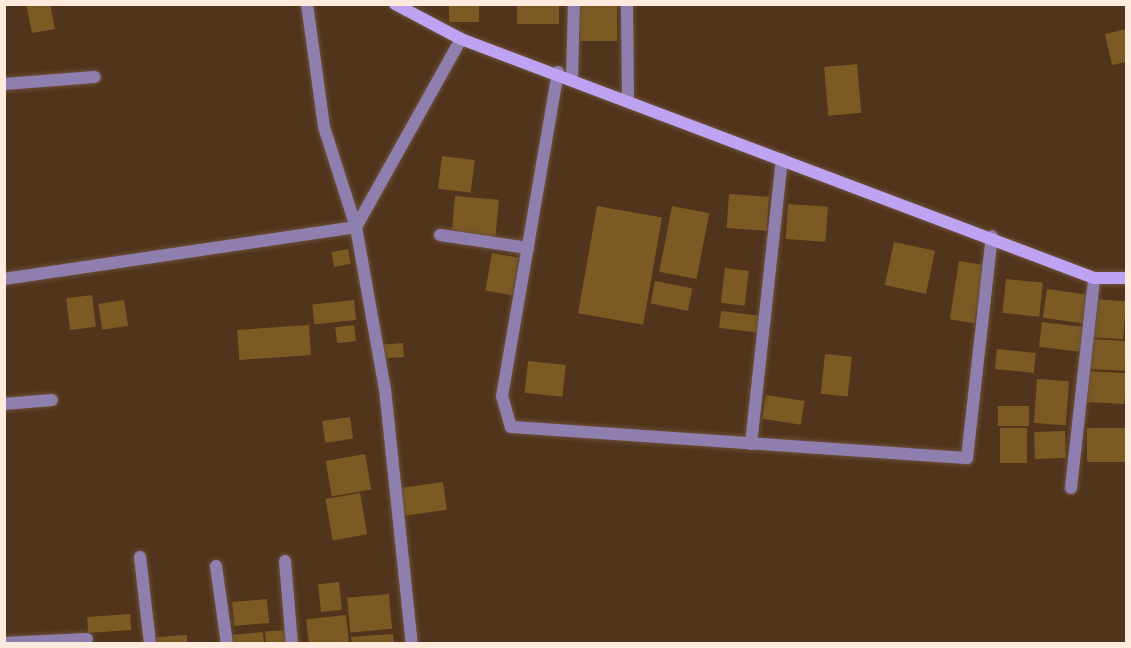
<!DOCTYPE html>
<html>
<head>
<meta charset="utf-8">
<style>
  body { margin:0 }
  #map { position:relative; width:1131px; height:648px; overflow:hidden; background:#51341c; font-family:"Work Sans",sans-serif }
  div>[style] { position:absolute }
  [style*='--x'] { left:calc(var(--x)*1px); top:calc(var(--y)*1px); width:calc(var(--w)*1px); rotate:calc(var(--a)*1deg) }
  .building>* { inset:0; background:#7b5b23; transform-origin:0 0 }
  .roads { filter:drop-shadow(0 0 2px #6d513b) drop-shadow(0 0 2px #6d513b) }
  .street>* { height:12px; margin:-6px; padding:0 6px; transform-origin:6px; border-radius:6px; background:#8f7faf }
  .secondary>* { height:12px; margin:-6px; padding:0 6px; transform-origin:6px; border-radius:6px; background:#bda3f1 }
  span { translate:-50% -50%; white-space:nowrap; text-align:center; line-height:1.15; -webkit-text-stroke:6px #462a12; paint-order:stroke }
  .frame { position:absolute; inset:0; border:6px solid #feebdd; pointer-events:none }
</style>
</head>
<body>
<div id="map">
  <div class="building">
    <div style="clip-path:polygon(26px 4px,50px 4px,55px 29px,32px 33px)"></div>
    <div style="left:449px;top:4px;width:30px;height:18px"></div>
    <div style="left:517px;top:4px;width:42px;height:20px"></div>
    <div style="left:580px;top:4px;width:37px;height:37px"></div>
    <div style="clip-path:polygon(1126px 29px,1126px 62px,1112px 65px,1105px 34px)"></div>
    <div style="left:857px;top:64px;width:49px;height:33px;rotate:85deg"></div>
    <div style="left:442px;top:156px;width:33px;height:33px;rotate:7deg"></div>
    <div style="left:729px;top:194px;width:40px;height:34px;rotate:4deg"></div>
    <div style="left:455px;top:196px;width:44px;height:37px;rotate:5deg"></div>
    <div style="left:788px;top:204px;width:40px;height:35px;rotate:4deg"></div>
    <div style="left:597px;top:206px;width:66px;height:109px;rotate:10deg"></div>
    <div style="left:672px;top:206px;width:38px;height:67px;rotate:11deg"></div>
    <div style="left:894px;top:242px;width:42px;height:44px;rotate:12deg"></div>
    <div style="left:348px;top:249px;width:15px;height:17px;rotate:79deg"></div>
    <div style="left:492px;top:253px;width:27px;height:38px;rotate:10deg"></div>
    <div style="left:959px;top:261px;width:25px;height:59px;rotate:9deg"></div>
    <div style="left:725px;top:268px;width:24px;height:35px;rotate:7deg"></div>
    <div style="left:1006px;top:279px;width:37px;height:34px;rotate:6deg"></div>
    <div style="left:655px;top:281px;width:38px;height:23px;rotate:11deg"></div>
    <div style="left:1047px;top:289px;width:42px;height:29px;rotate:8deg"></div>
    <div style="left:92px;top:295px;width:32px;height:26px;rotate:83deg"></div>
    <div style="left:1094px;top:299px;width:32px;height:38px;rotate:4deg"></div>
    <div style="left:124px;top:300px;width:26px;height:26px;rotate:81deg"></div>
    <div style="left:354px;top:300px;width:20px;height:42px;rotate:84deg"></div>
    <div style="left:721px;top:311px;width:39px;height:17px;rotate:7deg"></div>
    <div style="left:1042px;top:322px;width:41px;height:25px;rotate:7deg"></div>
    <div style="left:309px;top:325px;width:30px;height:72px;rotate:86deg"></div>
    <div style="left:354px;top:325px;width:16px;height:19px;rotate:83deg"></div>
    <div style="left:1090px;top:339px;width:36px;height:30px;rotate:3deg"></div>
    <div style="left:403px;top:343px;width:14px;height:20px;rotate:86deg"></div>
    <div style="left:997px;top:349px;width:39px;height:20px;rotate:6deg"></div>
    <div style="left:825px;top:354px;width:27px;height:40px;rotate:6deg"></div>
    <div style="left:528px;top:361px;width:38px;height:32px;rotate:6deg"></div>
    <div style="left:1086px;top:371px;width:40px;height:31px;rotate:3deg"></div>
    <div style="left:1037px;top:379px;width:32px;height:44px;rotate:4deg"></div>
    <div style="left:766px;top:395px;width:39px;height:24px;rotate:9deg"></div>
    <div style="left:998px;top:406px;width:31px;height:20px"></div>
    <div style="left:350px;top:417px;width:22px;height:28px;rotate:82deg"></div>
    <div style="left:1000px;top:428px;width:27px;height:35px"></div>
    <div style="left:1126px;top:428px;width:34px;height:39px;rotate:90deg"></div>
    <div style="left:1065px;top:431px;width:27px;height:31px;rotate:88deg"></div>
    <div style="left:365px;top:454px;width:36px;height:40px;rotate:80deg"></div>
    <div style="left:443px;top:482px;width:28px;height:46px;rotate:82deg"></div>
    <div style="left:360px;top:493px;width:42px;height:35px;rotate:80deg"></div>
    <div style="left:339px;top:582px;width:28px;height:21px;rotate:84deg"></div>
    <div style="left:389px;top:594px;width:35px;height:42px;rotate:85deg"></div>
    <div style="left:267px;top:599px;width:24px;height:35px;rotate:85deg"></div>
    <div style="left:130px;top:614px;width:16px;height:43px;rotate:86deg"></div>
    <div style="left:346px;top:615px;width:27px;height:40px;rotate:84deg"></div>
    <div style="left:286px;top:630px;width:14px;height:21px;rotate:86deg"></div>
    <div style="clip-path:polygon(263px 632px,264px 644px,232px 644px,231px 635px)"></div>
    <div style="clip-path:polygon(393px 634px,394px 644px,352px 644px,351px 637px)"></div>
    <div style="clip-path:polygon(187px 635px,187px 644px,157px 644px,156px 637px)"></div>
  </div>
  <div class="roads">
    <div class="street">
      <div style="--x:307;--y:4;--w:124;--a:82.1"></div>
      <div style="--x:324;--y:127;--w:105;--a:72.3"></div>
      <div style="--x:356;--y:227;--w:165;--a:79.9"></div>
      <div style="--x:385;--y:389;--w:256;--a:84"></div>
      <div style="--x:627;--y:4;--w:95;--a:89.4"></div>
      <div style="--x:558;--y:72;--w:329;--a:99.8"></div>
      <div style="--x:502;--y:396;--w:32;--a:74"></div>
      <div style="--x:511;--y:427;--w:457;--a:3.9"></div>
      <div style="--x:967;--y:458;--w:223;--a:-83.6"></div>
      <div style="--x:572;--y:78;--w:74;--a:-88.5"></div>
      <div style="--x:4;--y:84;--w:91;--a:-4.4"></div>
      <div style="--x:440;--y:235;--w:89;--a:8.4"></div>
      <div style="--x:4;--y:279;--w:356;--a:-8.4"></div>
      <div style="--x:356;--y:227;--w:215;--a:-60.8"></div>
      <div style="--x:4;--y:404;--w:48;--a:-4.8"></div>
      <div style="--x:751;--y:444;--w:286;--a:-83.8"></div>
      <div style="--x:1071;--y:488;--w:211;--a:-83.7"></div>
      <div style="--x:140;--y:557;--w:88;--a:83.4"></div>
      <div style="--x:285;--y:561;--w:83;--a:85.2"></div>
      <div style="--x:216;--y:566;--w:79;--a:82"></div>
      <div style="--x:4;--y:643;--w:83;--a:-2.8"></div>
    </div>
    <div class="secondary">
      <div style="--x:395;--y:4;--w:75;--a:27.9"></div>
      <div style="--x:461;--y:39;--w:677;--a:20.68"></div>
      <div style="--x:1094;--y:278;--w:32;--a:0"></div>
    </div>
  </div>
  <div class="frame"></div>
</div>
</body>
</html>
